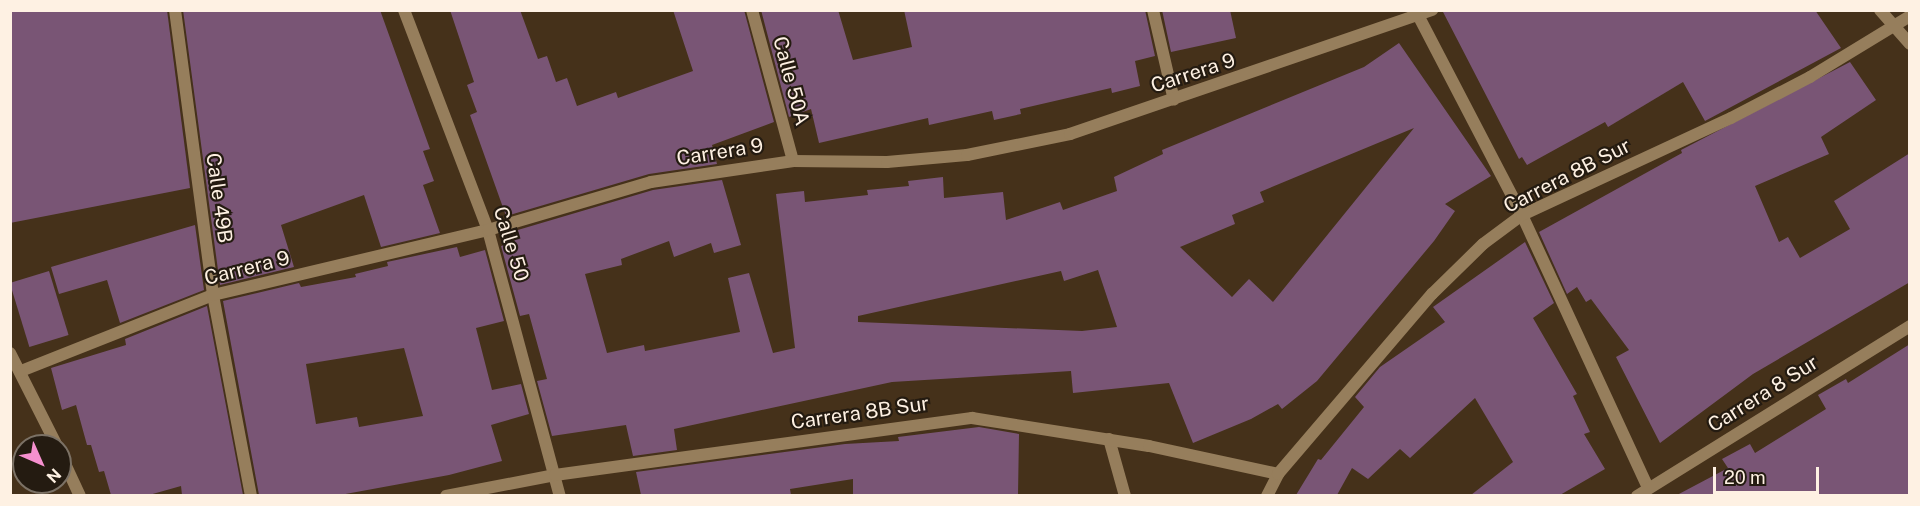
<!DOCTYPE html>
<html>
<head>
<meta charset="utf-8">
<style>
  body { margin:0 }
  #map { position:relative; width:1920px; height:506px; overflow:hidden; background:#45311a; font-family:"Public Sans",sans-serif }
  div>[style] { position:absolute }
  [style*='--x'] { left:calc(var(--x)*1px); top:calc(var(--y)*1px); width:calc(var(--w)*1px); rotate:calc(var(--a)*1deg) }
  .building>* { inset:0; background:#795575; transform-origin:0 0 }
  .minor>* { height:12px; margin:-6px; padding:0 6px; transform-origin:6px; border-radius:6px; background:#967e5c }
  .tertiary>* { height:12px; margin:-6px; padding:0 6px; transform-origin:6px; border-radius:6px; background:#967e5c }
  span { translate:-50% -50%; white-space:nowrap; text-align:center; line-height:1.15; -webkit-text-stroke:4.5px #241b11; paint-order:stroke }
  .street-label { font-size:20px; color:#fef1e3 }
  .frame { position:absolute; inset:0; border:12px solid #fef1e3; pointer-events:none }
  .north { position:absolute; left:12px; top:434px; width:60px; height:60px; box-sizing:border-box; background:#241b11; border:2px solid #7b7165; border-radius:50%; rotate:135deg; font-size:16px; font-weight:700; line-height:24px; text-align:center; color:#fef1e3 }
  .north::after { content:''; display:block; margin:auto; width:21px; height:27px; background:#f690cf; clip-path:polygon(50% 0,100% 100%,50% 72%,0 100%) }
  .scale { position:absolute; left:1713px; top:467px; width:106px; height:27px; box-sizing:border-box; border:3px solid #fef1e3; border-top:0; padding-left:8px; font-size:18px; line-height:21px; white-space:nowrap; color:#fef1e3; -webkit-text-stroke:4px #241b11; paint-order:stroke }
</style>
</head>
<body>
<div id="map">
  <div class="building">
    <div style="clip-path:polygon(10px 10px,167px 10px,190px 188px,10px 223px)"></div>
    <div style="clip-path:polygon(183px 10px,380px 10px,430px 149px,423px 151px,434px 181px,423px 185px,440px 233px,381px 247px,364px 195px,281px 225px,294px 267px,220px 285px)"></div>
    <div style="clip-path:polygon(450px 10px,520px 10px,538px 59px,547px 56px,556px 82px,567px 78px,577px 106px,616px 92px,618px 98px,693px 71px,673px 10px,744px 10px,774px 122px,712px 145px,717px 164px,649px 174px,506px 216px,470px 115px,477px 112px,467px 85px,474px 82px)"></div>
    <div style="clip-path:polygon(761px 10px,838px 10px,853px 60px,912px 47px,904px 10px,1145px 10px,1155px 56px,1135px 61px,1140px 86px,1112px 93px,1111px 88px,1020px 109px,1021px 114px,994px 120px,992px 111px,929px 125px,928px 118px,819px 143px,811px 109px,789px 117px)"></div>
    <div style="clip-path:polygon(1162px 10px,1230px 10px,1236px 38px,1171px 52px)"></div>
    <div style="clip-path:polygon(1442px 10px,1815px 10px,1841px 48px,1705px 121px,1683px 82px,1608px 127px,1605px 122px,1527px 165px,1522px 157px,1519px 159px)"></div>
    <div style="clip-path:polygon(evenodd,1399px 43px,1491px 176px,1445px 204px,1455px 211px,1434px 241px,1317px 381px,1282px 409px,1278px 404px,1251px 419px,1193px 443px,1169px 383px,1073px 393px,1071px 371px,892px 382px,674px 429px,677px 450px,633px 456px,626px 425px,552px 436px,537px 381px,547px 379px,529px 314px,520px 316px,501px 246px,515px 242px,511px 232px,653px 190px,722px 180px,741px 245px,714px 253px,711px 243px,674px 257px,669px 241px,621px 259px,622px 265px,585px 274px,607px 353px,644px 345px,645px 351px,740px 332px,728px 278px,749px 273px,773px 353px,795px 348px,776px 194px,804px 191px,805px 202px,868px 195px,867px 190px,909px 186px,908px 181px,943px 177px,944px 198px,1003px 192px,1006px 220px,1060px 202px,1063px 210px,1117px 191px,1114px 177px,1163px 154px,1162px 150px,1364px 67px,1399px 43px,1414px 128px,1273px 302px,1249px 279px,1232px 297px,1180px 247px,1235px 224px,1232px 215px,1264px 202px,1260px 192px,1414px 128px,1399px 43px,1098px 270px,1117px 327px,1082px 331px,858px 322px,858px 316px,1061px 271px,1064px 281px,1098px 270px)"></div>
    <div style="clip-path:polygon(1850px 62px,1876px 100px,1821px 137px,1829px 154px,1755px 186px,1779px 242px,1788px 237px,1800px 258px,1850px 229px,1834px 201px,1910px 153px,1910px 282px,1753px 374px,1660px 443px,1616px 357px,1629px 350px,1591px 299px,1586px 302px,1577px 287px,1567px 294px,1539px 232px,1682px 153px,1681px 150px)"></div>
    <div style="clip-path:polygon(195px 225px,204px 290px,120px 323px,107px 280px,59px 294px,51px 267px)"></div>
    <div style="clip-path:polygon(1525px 242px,1554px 303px,1533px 318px,1577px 394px,1573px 396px,1590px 432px,1584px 434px,1605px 469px,1560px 495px,1471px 495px,1513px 462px,1475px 398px,1410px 458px,1400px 449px,1368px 479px,1352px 468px,1337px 495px,1296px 495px,1318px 459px,1321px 460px,1364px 407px,1355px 397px,1380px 367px,1445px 322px,1433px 307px)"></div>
    <div style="clip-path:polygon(evenodd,457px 247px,460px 257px,485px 250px,504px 321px,476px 328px,492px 390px,521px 384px,529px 414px,491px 425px,502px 461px,449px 475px,340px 495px,259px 495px,223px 301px,299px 283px,301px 287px,356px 277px,355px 274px,388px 266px,387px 262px,457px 247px,404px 348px,423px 416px,359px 427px,357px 417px,316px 424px,306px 364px,404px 348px)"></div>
    <div style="left:49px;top:271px;width:67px;height:41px;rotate:73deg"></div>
    <div style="clip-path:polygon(207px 306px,243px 495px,182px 495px,181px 486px,149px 495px,111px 495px,104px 471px,99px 472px,91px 445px,87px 445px,76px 405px,62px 410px,51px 368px,126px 345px,125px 339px)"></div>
    <div style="clip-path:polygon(1910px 344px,1910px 495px,1677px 495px,1728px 468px,1722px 459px,1750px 444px,1755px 453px,1826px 409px,1818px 395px,1846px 379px,1848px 383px)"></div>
    <div style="clip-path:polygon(979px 427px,1019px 434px,1018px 495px,853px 495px,853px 479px,790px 489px,791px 495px,641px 495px,636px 472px,845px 444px,899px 441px,898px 437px)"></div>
  </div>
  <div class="minor">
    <div style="--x:175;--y:10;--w:288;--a:82.4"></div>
    <div style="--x:213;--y:295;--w:205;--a:79.3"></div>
    <div style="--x:404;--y:10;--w:235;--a:69.1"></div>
    <div style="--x:488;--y:230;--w:276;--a:74.9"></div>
    <div style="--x:752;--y:10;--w:156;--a:74.8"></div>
    <div style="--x:1153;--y:10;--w:92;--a:76.9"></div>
    <div style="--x:1419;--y:17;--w:223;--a:62.5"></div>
    <div style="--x:1522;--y:215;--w:301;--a:65.2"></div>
    <div style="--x:1109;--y:439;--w:59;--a:74.3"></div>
    <div style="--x:446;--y:496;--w:111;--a:-10.9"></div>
    <div style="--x:555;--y:475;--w:421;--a:-7.8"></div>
    <div style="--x:972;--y:418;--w:179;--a:9"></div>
    <div style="--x:1149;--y:446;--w:132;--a:12.2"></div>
    <div style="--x:1267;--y:496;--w:25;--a:-63"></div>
    <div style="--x:1278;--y:474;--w:237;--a:-49.5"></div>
    <div style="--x:1432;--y:294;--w:71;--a:-44.4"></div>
    <div style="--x:1483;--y:244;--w:49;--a:-36.6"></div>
    <div style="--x:1522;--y:215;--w:230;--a:-24.9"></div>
    <div style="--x:1731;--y:118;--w:89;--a:-27.4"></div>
    <div style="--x:1810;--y:77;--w:117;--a:-31.4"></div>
    <div style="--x:1637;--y:496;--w:322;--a:-31.9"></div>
  </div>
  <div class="tertiary">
    <div style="--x:1880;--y:10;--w:45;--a:48.6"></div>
    <div style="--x:10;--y:353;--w:104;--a:63.2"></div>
    <div style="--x:21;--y:371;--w:206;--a:-21.6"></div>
    <div style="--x:213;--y:295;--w:283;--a:-13.3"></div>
    <div style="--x:488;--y:230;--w:170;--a:-16.4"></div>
    <div style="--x:651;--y:182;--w:144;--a:-8.4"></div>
    <div style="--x:793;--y:161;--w:94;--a:0.6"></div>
    <div style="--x:887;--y:162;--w:80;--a:-5"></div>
    <div style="--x:967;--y:155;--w:105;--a:-11.5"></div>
    <div style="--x:1070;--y:134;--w:383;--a:-18.9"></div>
    <div style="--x:60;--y:453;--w:47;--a:65.1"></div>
  </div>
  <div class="street-label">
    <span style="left:1193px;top:73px;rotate:-18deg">Carrera 9</span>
    <span style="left:791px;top:81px;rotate:75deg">Calle 50A</span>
    <span style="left:720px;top:152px;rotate:-9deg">Carrera 9</span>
    <span style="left:1567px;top:176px;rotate:-27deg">Carrera 8B Sur</span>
    <span style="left:219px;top:198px;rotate:82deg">Calle 49B</span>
    <span style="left:511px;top:244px;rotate:73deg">Calle 50</span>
    <span style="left:247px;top:268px;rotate:-14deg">Carrera 9</span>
    <span style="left:1763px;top:394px;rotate:-32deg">Carrera 8 Sur</span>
    <span style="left:860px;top:413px;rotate:-8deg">Carrera 8B Sur</span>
  </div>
  <div class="frame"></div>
  <div class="north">N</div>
  <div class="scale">20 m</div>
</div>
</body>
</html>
